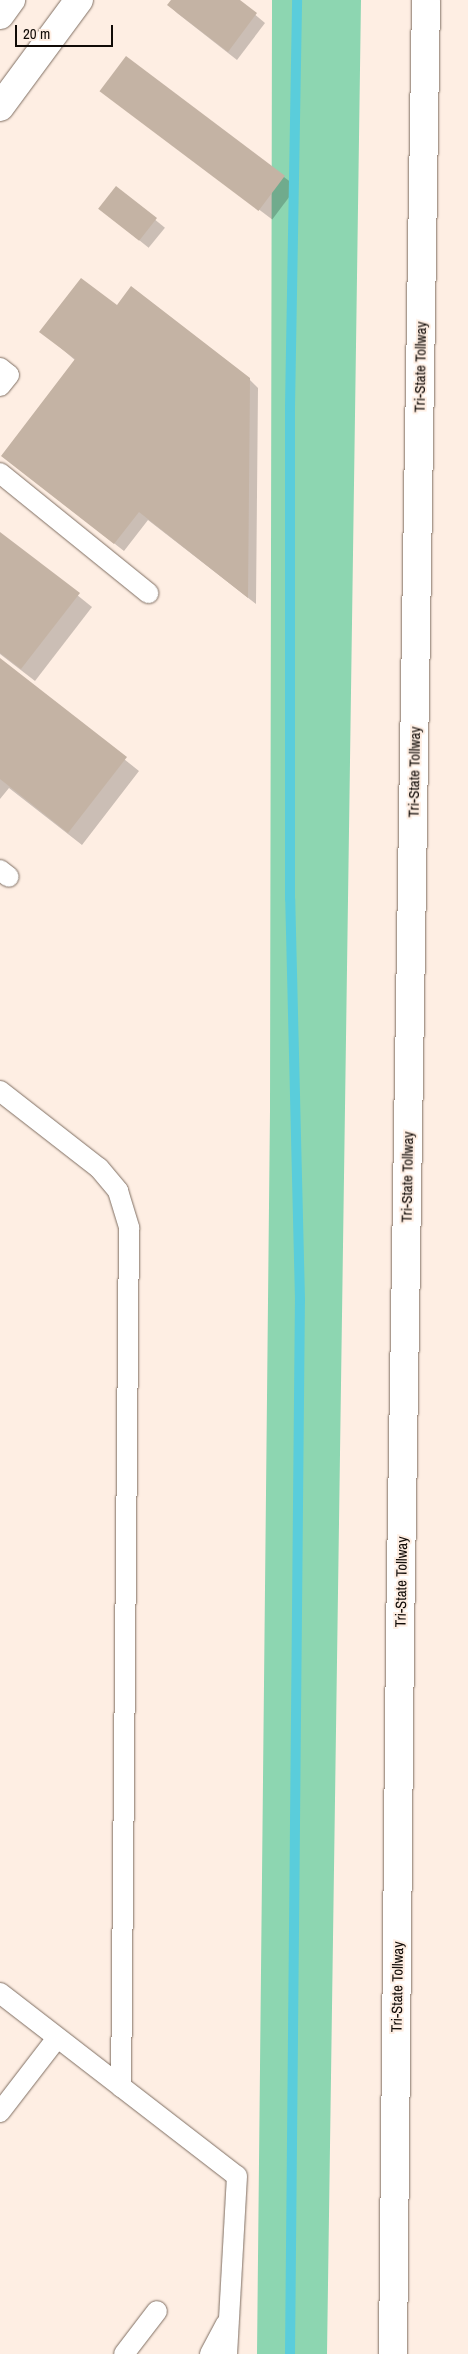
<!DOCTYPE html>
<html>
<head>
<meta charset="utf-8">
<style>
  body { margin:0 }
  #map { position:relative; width:468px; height:2354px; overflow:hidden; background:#feeee3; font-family:"Archivo Narrow",sans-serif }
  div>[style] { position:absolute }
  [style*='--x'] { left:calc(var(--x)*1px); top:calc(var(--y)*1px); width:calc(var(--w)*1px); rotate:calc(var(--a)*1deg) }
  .green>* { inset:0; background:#8dd6b1 }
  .shadow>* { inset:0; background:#0003; transform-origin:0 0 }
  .stream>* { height:10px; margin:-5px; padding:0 5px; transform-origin:5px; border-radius:5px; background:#5acddb }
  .building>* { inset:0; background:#c4b3a4; transform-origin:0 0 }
  .roads { filter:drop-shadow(0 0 1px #7f6e62) drop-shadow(0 0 1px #7f6e62) }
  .service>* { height:20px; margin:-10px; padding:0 10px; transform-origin:10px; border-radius:10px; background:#fff }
  .secondary>* { height:28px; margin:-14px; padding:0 14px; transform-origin:14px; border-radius:14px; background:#fff }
  .motorway>* { height:28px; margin:-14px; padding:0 14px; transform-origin:14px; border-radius:14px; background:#fff }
  span { translate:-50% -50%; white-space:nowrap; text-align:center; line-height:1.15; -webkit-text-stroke:4px #feeee3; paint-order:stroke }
  .street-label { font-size:15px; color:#110b07 }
  .scale { position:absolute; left:15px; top:25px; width:98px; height:22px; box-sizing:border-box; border:2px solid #110b07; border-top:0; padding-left:6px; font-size:15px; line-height:18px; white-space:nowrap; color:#110b07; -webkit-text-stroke:4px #feeee3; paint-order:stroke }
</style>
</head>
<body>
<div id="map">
  <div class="green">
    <div style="clip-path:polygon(272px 0,361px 0,327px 2354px,257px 2354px,270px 1110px)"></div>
  </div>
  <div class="shadow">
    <div style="clip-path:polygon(173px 0,238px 0,265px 23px,237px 60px,177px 13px,169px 5px)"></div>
    <div style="left:126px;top:58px;width:214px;height:41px;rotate:37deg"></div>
    <div style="left:116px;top:188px;width:63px;height:26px;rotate:39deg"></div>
    <div style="clip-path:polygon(117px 307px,249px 379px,258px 388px,256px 604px,148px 520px,124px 551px,2px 456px,76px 361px,41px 331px)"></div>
    <div style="clip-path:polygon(0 533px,92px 607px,35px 681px,0 654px)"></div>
    <div style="clip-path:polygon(0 660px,139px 771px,82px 845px,9px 788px,0 799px)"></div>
  </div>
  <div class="stream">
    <div style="--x:290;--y:2354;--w:1054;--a:-89.46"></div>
    <div style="--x:300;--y:1300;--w:401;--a:-91.4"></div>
    <div style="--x:290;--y:899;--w:492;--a:-90"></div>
    <div style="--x:290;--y:407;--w:407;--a:-89"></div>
  </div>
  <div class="building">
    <div style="clip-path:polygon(171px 0,240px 0,257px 13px,228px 52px,167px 5px)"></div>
    <div style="left:126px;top:56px;width:199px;height:44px;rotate:37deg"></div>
    <div style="left:116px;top:186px;width:52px;height:29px;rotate:38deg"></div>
    <div style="clip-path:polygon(81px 278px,117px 305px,131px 286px,250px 378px,248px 598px,139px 512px,114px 544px,1px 456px,75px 359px,39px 332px)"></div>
    <div style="clip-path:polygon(0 532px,80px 593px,21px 669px,0 653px)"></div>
    <div style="clip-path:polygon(0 658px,127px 757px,68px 833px,0 779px)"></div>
  </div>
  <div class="roads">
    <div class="service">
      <div style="--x:0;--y:368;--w:11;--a:38"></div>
      <div style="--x:9;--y:375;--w:14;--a:129"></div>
      <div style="--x:0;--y:473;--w:191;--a:39"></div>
      <div style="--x:0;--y:870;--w:11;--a:38"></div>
      <div style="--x:0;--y:1091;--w:125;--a:37.9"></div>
      <div style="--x:99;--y:1168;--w:30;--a:50"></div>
      <div style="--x:118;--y:1191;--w:39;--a:73"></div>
      <div style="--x:129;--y:1228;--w:859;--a:90.53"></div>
      <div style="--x:0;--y:1993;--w:299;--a:37.7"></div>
      <div style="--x:237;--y:2176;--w:178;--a:93.2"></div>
      <div style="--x:0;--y:2112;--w:93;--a:-52.4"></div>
      <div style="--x:124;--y:2354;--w:54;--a:-52.5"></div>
      <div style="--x:210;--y:2354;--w:34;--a:-62"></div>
    </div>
    <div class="secondary">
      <div style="--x:0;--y:15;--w:19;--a:-54"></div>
      <div style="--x:0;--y:107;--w:133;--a:-53.6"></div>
    </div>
    <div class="motorway">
      <div style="--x:393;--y:2354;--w:718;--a:-89.44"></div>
      <div style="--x:400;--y:1636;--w:1636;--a:-89.09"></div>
    </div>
  </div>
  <div class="street-label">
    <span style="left:420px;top:367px;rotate:-89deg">Tri-State Tollway</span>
    <span style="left:414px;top:772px;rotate:-89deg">Tri-State Tollway</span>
    <span style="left:407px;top:1177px;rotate:-89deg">Tri-State Tollway</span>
    <span style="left:401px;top:1582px;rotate:-89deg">Tri-State Tollway</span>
    <span style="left:397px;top:1987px;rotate:-89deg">Tri-State Tollway</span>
  </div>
  <div class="scale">20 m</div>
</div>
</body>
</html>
